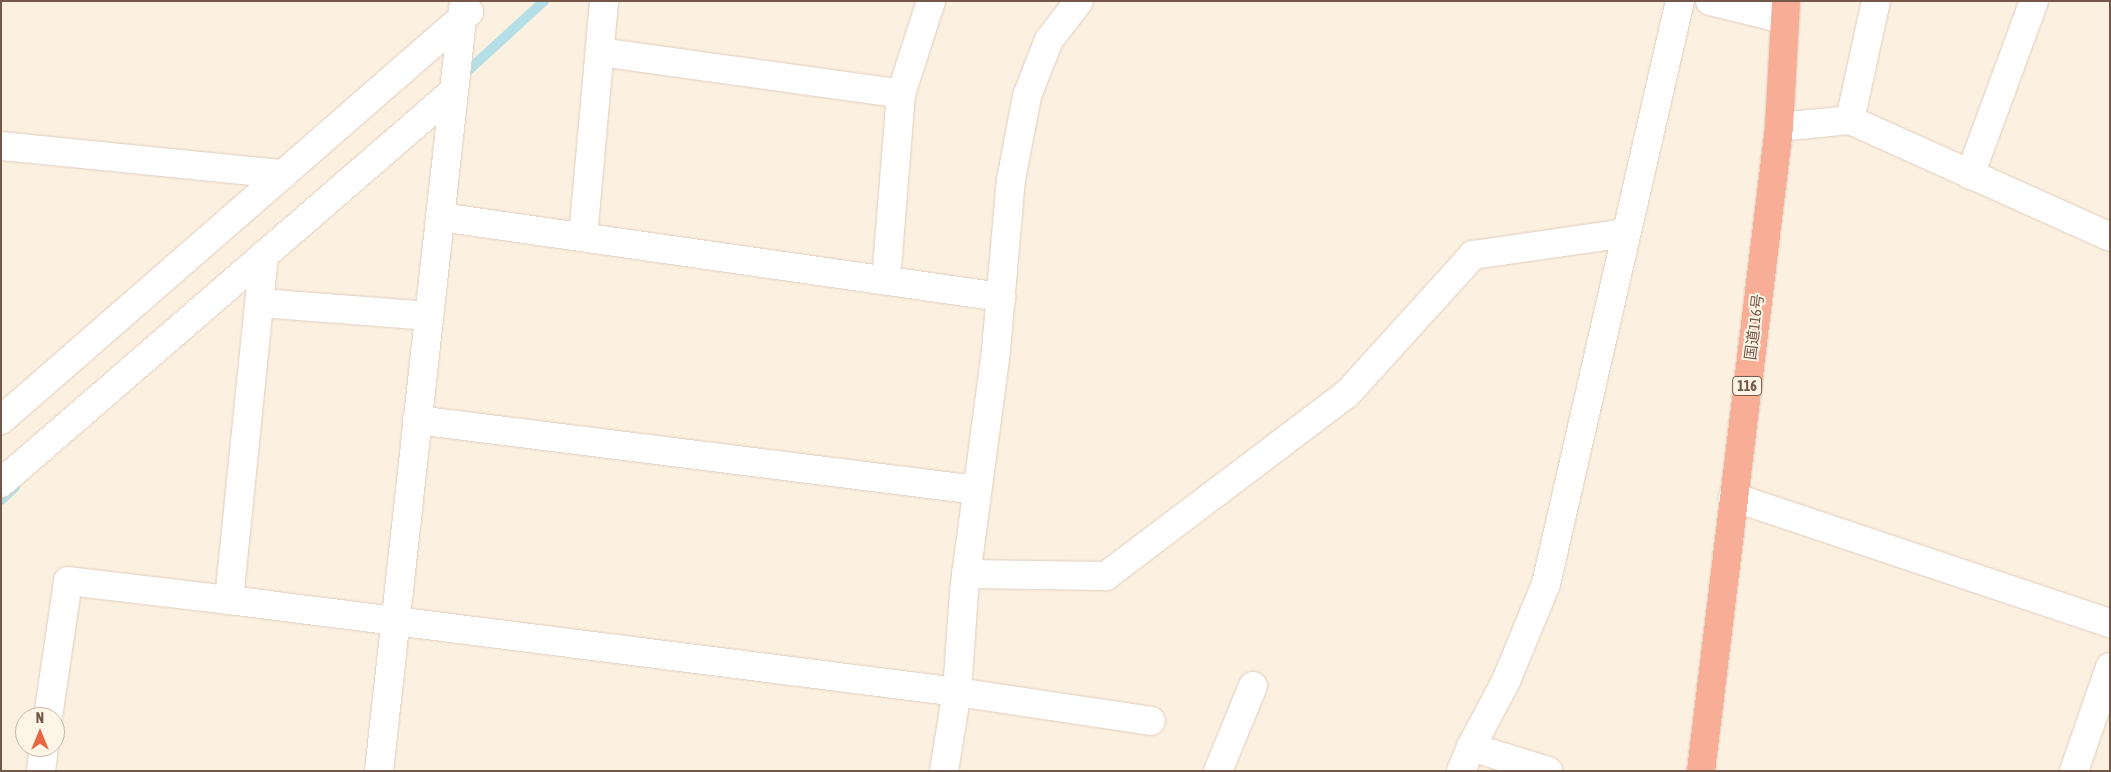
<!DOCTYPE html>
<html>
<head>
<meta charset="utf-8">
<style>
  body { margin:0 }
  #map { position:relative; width:2111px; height:772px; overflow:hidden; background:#fcf1e1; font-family:"Asap Condensed","Noto Sans JP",sans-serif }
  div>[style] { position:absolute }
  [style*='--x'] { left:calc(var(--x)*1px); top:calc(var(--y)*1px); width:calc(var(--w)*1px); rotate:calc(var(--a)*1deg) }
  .stream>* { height:10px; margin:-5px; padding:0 5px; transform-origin:5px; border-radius:5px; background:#b5dfe6 }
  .roads { filter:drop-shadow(0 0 1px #e0cdbd) drop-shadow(0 0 1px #e0cdbd) }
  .street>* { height:28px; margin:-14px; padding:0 14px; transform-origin:14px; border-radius:14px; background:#fff }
  .highway>* { height:28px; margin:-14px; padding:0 14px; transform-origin:14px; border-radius:14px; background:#f8ae96 }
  span { translate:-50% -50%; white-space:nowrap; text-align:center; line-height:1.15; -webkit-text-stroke:4px #fff5e7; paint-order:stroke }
  .shield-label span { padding:1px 4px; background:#fff5e7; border:1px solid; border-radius:4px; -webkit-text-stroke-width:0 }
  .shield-label { font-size:14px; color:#735748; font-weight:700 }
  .street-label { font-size:15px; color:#735748 }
  .frame { position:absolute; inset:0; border:2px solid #735748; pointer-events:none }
  .north { position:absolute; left:15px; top:707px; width:50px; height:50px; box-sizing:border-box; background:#fff5e7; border:1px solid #c7b6a7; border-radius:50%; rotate:0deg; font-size:14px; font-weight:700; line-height:20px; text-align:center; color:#735748 }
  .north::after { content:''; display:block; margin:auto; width:18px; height:22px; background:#e96643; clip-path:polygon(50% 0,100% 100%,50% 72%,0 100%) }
</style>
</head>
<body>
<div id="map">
  <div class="stream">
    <div style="--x:462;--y:76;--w:111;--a:-42.4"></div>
    <div style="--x:1;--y:500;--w:19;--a:-43"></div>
  </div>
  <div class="roads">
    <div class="street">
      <div style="--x:1710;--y:1;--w:76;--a:13.7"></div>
      <div style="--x:600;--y:52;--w:304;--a:7.9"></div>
      <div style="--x:1850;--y:120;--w:122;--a:-77.7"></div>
      <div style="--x:1779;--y:127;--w:71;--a:-5.6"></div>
      <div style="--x:1850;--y:120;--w:285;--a:24.2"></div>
      <div style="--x:1;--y:146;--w:284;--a:5.7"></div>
      <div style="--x:1970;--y:175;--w:185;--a:-69.8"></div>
      <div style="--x:440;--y:217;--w:567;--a:8.12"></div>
      <div style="--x:583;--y:237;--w:237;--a:-84.9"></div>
      <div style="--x:264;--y:255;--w:347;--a:95.8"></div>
      <div style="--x:229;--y:600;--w:734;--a:7.2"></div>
      <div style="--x:957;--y:692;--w:196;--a:8.5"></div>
      <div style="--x:886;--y:280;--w:187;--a:-85.4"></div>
      <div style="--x:901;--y:94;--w:98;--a:-72.1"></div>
      <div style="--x:261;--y:303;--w:169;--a:4.4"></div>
      <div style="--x:1;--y:420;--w:621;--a:-41.08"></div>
      <div style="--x:417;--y:420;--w:564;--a:7.13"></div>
      <div style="--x:1;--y:483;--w:599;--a:-40.87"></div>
      <div style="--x:1733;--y:497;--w:397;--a:18.5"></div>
      <div style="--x:966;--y:574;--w:140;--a:0.8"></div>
      <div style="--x:1106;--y:576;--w:302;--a:-37.1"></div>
      <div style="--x:1347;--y:394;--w:188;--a:-47.8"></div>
      <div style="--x:1473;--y:255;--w:154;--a:-8.2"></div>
      <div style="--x:48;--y:717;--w:137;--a:-81.6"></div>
      <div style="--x:68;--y:581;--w:162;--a:6.7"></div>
      <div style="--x:1471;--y:747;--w:75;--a:-62.1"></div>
      <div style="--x:1506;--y:681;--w:105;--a:-67.6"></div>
      <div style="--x:1546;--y:584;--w:598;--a:-77.06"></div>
      <div style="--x:41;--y:771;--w:24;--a:-83"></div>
      <div style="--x:379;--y:771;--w:775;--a:-83.7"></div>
      <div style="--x:944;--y:771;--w:80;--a:-80.7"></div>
      <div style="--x:957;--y:692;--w:101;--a:-86"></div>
      <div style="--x:964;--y:591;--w:243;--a:-82.4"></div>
      <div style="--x:996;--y:350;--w:171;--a:-85"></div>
      <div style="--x:1011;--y:180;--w:86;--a:-79.2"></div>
      <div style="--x:1027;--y:96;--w:60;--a:-68.6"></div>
      <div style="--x:1049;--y:40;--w:49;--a:-52.4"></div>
      <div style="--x:1218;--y:771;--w:92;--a:-67.6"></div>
      <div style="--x:1461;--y:771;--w:26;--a:-67"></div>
      <div style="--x:1471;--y:747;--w:81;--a:17.3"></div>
      <div style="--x:2074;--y:771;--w:110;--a:-70.9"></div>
    </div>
    <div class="highway">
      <div style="--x:1701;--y:771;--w:649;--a:-83.09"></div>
      <div style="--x:1779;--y:127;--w:126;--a:-86.8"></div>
    </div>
  </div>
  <div class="shield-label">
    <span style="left:1747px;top:386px">116</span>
  </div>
  <div class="street-label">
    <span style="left:1754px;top:327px;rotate:-83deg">国道116号</span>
  </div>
  <div class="frame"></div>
  <div class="north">N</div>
</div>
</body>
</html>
